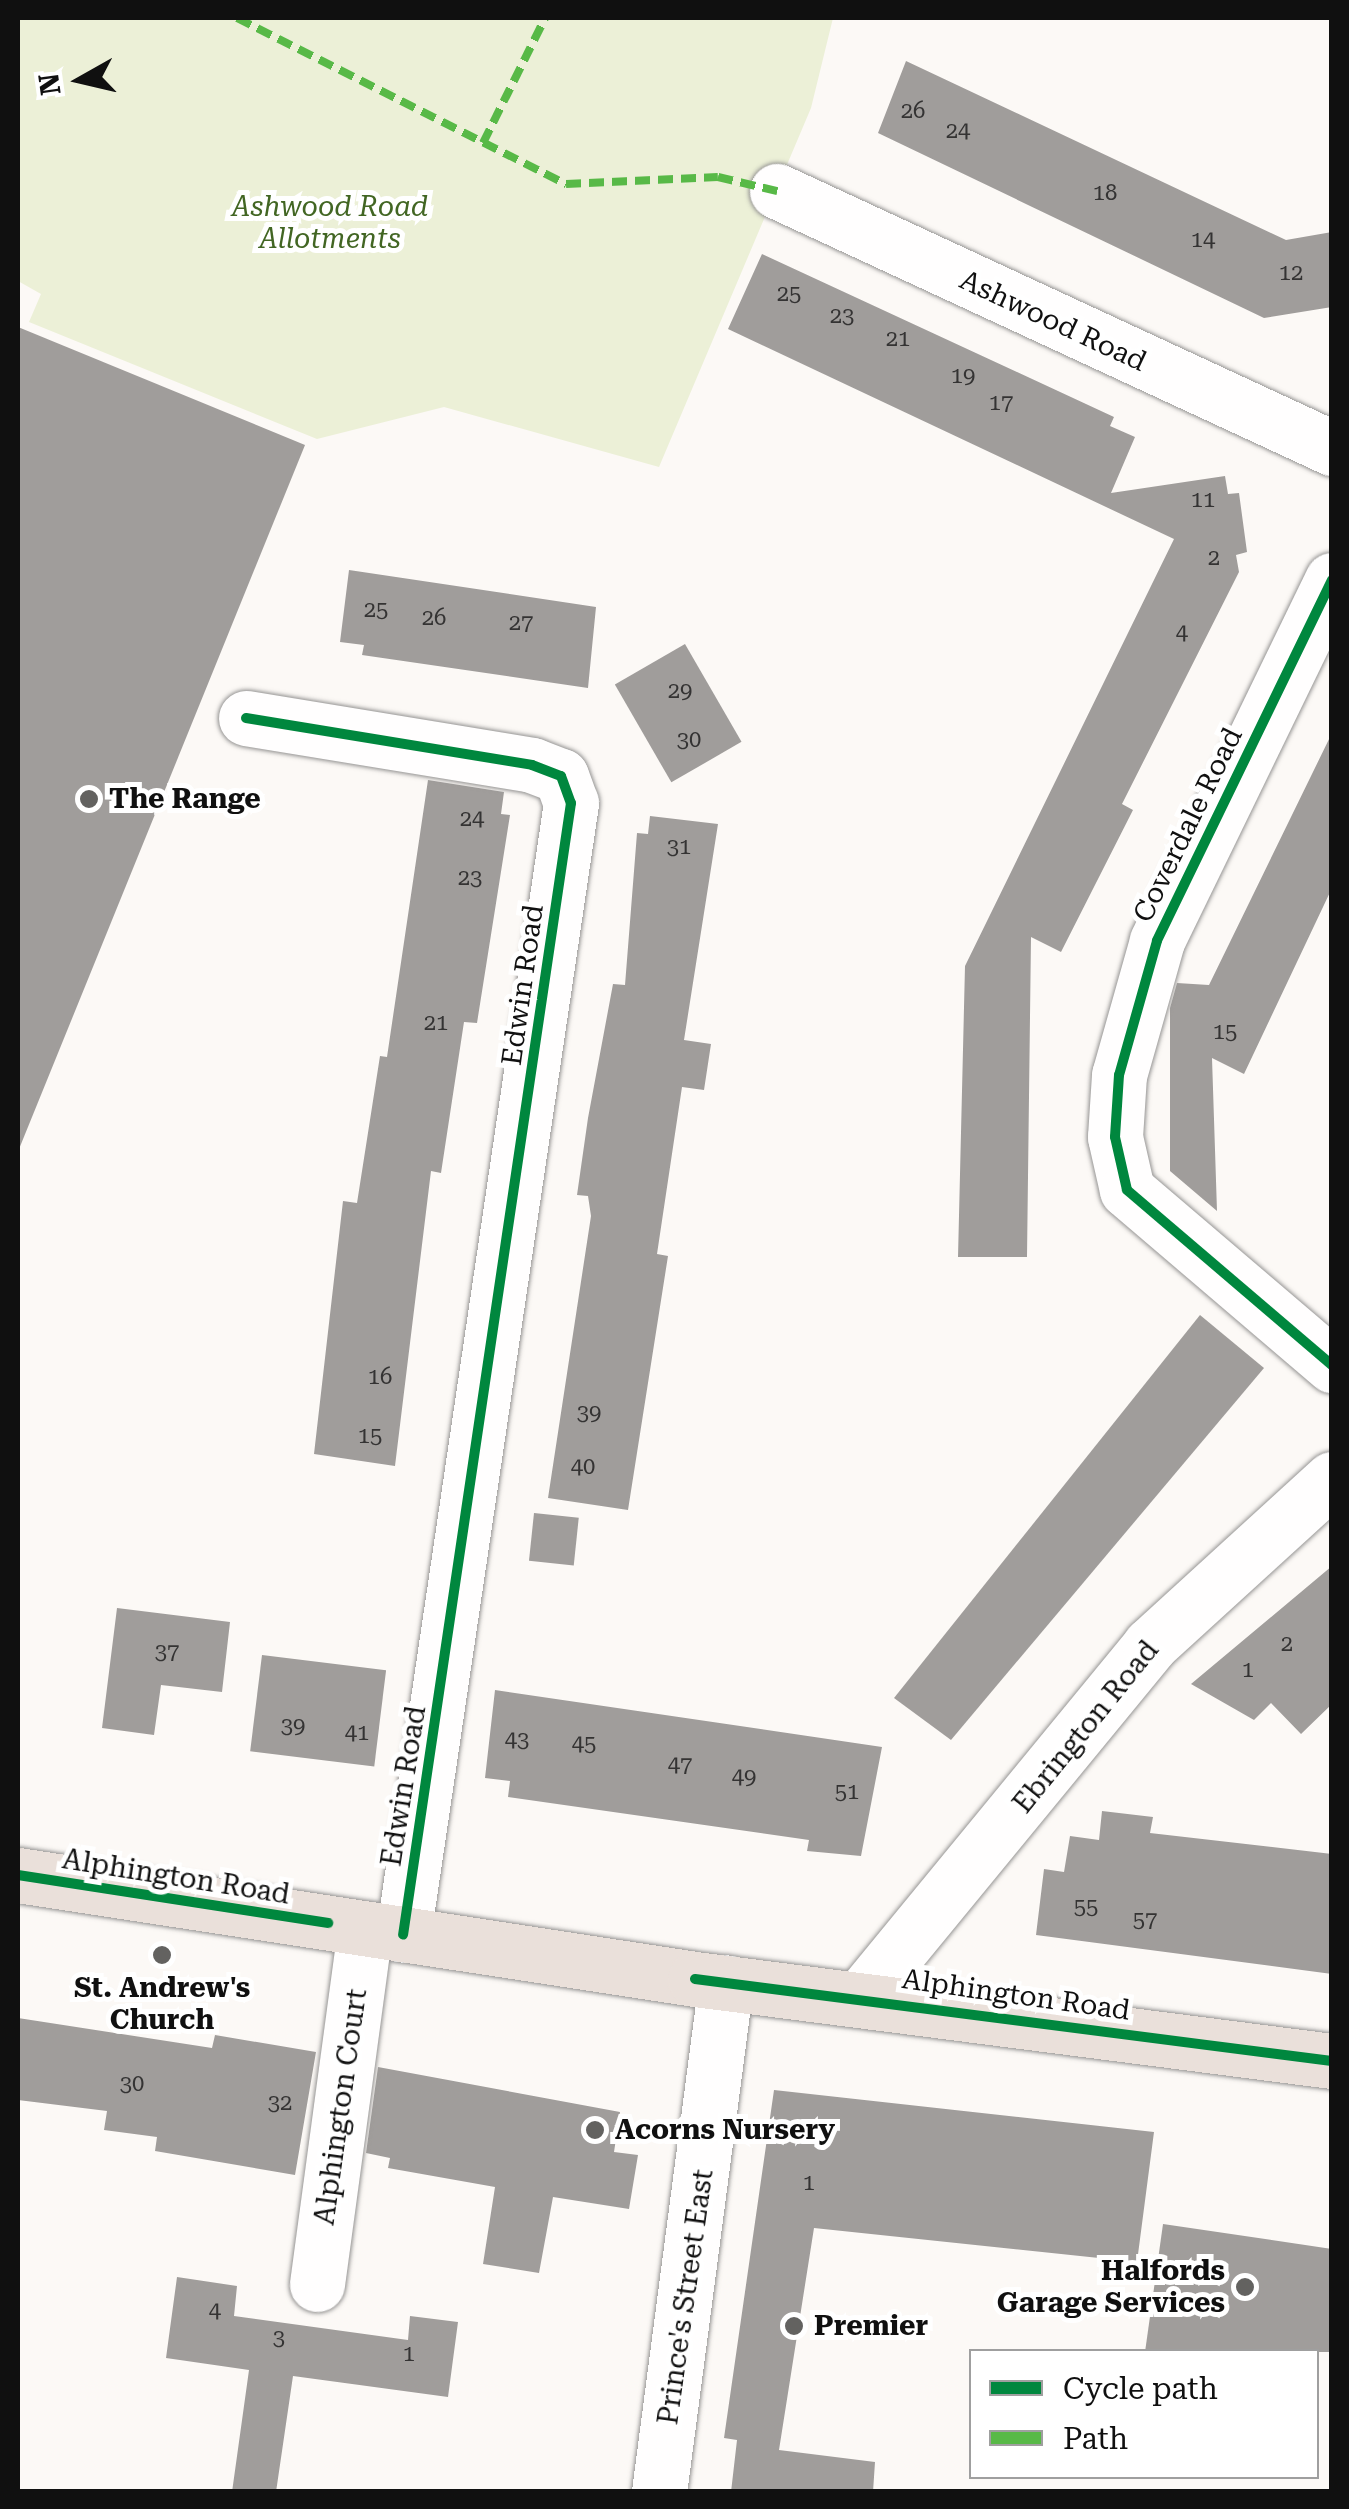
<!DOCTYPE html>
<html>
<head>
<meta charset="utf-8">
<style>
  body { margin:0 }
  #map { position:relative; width:1349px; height:2509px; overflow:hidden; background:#fcf9f6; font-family:"Roboto Serif",serif }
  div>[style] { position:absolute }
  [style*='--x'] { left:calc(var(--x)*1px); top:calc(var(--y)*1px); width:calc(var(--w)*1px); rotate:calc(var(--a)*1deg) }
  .green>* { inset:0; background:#ecf0d7 }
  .building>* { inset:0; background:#a09d9b; transform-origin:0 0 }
  .roads { filter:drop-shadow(0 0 2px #969594) drop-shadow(0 0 2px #969594) }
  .minor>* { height:55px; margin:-27.5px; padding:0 27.5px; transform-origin:27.5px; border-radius:27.5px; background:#fffefe }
  .trunk>* { height:55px; margin:-27.5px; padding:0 27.5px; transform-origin:27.5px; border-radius:27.5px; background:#eae0da }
  .quiet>* { height:8px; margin-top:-4px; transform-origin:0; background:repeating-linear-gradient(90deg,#58b947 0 15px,transparent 0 23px) }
  .cycleway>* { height:10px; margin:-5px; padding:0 5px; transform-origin:5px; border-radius:5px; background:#00873e }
  .dots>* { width:28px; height:28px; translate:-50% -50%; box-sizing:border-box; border:5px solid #fff; border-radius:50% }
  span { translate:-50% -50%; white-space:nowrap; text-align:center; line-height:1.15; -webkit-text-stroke:10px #fff; paint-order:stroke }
  .number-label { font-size:22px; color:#343333 }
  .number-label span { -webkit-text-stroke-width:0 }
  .park-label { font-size:28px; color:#426623; font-style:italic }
  .street-label { font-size:28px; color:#101010 }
  .poi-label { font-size:28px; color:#101010; font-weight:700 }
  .left { translate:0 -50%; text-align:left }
  .right { translate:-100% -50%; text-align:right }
  .frame { position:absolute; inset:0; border:20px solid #101010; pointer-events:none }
  .legend { position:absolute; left:969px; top:2349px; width:350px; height:130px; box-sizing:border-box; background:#fff; border:2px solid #9f9f9f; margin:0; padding:12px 18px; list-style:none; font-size:30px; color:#101010 }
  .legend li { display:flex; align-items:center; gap:20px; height:50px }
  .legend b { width:50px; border:2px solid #9f9f9f }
  .north { position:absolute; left:30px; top:30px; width:100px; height:100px; -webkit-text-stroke:8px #fff; paint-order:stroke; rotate:262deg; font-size:28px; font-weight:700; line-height:40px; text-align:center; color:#101010 }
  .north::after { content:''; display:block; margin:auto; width:35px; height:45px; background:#101010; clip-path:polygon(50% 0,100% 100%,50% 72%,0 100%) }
</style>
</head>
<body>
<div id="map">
  <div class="green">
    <div style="clip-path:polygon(18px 18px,833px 18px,811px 108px,659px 467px,444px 407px,317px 439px,29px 322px,41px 294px,18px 281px)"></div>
  </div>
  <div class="building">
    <div style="clip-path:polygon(906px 61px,1286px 240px,1332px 232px,1332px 307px,1264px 318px,878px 133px)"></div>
    <div style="clip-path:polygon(762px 254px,1114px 417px,1110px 426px,1135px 437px,1111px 493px,1225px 476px,1228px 494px,1239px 493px,1247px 552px,1236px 555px,1239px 572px,1122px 804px,1133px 810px,1061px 952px,1031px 937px,1027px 1257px,958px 1257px,965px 966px,1174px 539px,728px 329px)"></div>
    <div style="clip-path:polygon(18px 327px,305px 445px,19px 1149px,18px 1148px)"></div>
    <div style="clip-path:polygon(349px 570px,596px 607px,588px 688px,362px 655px,364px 645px,340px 642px)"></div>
    <div style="left:685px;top:644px;width:113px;height:81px;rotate:60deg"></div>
    <div style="clip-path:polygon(1332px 733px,1332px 888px,1244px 1074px,1212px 1058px,1217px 1211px,1170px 1171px,1170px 1008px,1177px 983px,1209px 985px)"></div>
    <div style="clip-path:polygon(428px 780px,504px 792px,501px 814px,510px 815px,477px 1023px,464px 1022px,441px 1173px,431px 1171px,395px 1466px,314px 1454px,343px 1201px,357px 1203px,380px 1056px,387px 1057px)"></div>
    <div style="clip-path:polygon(650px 816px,718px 824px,684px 1040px,711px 1044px,704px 1090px,682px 1087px,657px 1254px,668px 1256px,628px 1510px,548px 1498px,591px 1216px,588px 1196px,577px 1195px,588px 1118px,613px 984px,625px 985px,637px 833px,648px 834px)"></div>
    <div style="clip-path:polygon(1200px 1315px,1264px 1368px,951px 1740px,894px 1698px)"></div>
    <div style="left:534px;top:1513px;width:45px;height:48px;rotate:6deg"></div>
    <div style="clip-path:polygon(1332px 1566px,1332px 1704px,1301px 1734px,1271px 1703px,1254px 1720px,1191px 1684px)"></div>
    <div style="clip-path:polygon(117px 1608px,230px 1622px,222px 1692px,161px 1685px,154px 1735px,102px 1728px)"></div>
    <div style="left:262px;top:1655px;width:125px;height:97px;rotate:7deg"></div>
    <div style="clip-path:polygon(495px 1690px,882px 1747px,861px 1856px,807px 1851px,809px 1840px,508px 1797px,510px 1781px,485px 1778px)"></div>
    <div style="clip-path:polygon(1102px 1811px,1153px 1817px,1150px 1833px,1332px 1854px,1332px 1974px,1036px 1935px,1044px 1869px,1064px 1872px,1070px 1836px,1099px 1840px)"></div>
    <div style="clip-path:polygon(18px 2018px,212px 2048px,215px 2035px,316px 2052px,295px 2175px,155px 2151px,157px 2137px,104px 2130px,107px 2111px,18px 2100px)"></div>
    <div style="clip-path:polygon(378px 2067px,620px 2112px,614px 2152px,638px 2155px,629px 2209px,553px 2197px,539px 2273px,483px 2264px,495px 2187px,388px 2168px,390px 2158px,366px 2153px)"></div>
    <div style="clip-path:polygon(774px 2090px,1154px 2132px,1137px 2262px,814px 2228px,779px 2450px,875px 2462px,873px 2492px,731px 2492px,737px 2440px,724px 2438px)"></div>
    <div style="clip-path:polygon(1163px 2224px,1332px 2249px,1332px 2352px,1145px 2352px)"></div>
    <div style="clip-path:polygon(177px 2277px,237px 2286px,234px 2316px,408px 2340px,410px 2316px,458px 2322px,448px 2397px,293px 2376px,276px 2492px,232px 2492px,249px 2370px,166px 2358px)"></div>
  </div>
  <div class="roads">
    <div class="minor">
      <div style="--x:777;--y:191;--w:612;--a:24.85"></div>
      <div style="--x:1332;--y:580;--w:401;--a:115.9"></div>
      <div style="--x:1157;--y:941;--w:139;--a:105.8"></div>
      <div style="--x:1119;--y:1075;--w:62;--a:93.7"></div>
      <div style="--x:1115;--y:1137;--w:54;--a:77.2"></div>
      <div style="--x:1127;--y:1190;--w:270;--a:40.5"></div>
      <div style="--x:246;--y:718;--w:290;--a:9.3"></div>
      <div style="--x:532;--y:765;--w:31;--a:21"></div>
      <div style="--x:561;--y:776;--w:29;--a:70"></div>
      <div style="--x:571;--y:803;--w:1144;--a:98.44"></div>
      <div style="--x:862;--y:1996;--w:454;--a:-50.6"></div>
      <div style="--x:1150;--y:1645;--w:246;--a:-42.4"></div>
      <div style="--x:317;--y:2284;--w:358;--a:-82.3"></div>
      <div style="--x:659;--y:2492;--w:514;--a:-82.52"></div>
    </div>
    <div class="trunk">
      <div style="--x:18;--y:1875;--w:685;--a:8.73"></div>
      <div style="--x:695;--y:1979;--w:642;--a:7.34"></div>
    </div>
  </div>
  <div class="quiet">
    <div style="--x:237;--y:18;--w:369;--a:26.8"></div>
    <div style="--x:566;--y:184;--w:152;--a:-2.6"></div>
    <div style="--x:718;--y:177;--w:61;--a:13.3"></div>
    <div style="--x:483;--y:143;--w:140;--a:-63.6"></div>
  </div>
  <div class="cycleway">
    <div style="--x:1332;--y:580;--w:401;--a:115.9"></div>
    <div style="--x:1157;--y:941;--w:139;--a:105.8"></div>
    <div style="--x:1119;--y:1075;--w:62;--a:93.7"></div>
    <div style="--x:1115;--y:1137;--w:54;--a:77.2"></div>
    <div style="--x:1127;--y:1190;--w:270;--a:40.5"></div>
    <div style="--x:246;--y:718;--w:290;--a:9.3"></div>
    <div style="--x:532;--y:765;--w:31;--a:21"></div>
    <div style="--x:561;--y:776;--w:29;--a:70"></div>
    <div style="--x:571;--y:803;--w:1144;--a:98.44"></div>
    <div style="--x:18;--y:1875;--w:314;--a:8.8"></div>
    <div style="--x:695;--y:1979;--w:642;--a:7.34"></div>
  </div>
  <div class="dots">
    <div style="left:89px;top:799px;background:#636260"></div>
    <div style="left:162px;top:1955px;background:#636260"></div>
    <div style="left:595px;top:2130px;background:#636260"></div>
    <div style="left:1245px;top:2287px;background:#636260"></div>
    <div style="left:794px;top:2326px;background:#636260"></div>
  </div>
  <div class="number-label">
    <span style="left:913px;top:111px">26</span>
    <span style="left:958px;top:131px">24</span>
    <span style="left:1105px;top:193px">18</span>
    <span style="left:1203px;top:240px">14</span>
    <span style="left:1291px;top:273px">12</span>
    <span style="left:789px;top:294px">25</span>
    <span style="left:842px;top:316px">23</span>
    <span style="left:898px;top:339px">21</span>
    <span style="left:963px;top:376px">19</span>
    <span style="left:1001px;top:403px">17</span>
    <span style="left:1203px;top:500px">11</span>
    <span style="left:1214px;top:558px">2</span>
    <span style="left:376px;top:610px">25</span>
    <span style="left:434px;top:618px">26</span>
    <span style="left:521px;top:623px">27</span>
    <span style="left:1182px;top:633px">4</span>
    <span style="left:680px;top:691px">29</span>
    <span style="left:689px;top:740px">30</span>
    <span style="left:472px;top:819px">24</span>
    <span style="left:679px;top:847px">31</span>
    <span style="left:470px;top:878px">23</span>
    <span style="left:436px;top:1023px">21</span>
    <span style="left:1225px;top:1032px">15</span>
    <span style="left:380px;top:1377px">16</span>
    <span style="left:589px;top:1413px">39</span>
    <span style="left:370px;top:1436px">15</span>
    <span style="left:583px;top:1467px">40</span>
    <span style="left:1287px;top:1644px">2</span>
    <span style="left:167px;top:1652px">37</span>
    <span style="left:1248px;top:1670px">1</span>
    <span style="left:293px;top:1726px">39</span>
    <span style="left:357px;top:1733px">41</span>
    <span style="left:517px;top:1740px">43</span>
    <span style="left:584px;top:1744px">45</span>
    <span style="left:680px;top:1765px">47</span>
    <span style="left:744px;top:1777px">49</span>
    <span style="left:847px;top:1792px">51</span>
    <span style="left:1086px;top:1907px">55</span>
    <span style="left:1145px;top:1920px">57</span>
    <span style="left:132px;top:2084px">30</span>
    <span style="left:280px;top:2103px">32</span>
    <span style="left:809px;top:2183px">1</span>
    <span style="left:215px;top:2311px">4</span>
    <span style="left:279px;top:2338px">3</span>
    <span style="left:409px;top:2354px">1</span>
  </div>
  <div class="park-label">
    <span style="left:330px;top:223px">Ashwood Road<br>Allotments</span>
  </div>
  <div class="street-label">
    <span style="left:1053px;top:321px;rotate:25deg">Ashwood Road</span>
    <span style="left:1188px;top:825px;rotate:-64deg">Coverdale Road</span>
    <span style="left:523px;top:985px;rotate:-82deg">Edwin Road</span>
    <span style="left:1086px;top:1727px;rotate:-51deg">Ebrington Road</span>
    <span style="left:404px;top:1786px;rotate:-81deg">Edwin Road</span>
    <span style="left:176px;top:1877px;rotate:9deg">Alphington Road</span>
    <span style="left:1016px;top:1995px;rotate:8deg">Alphington Road</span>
    <span style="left:341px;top:2107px;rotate:-82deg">Alphington Court</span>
    <span style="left:686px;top:2297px;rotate:-82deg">Prince's Street East</span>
  </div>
  <div class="poi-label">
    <span class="left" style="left:109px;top:799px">The Range</span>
    <span style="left:162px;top:2004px">St. Andrew's<br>Church</span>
    <span class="left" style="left:615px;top:2130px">Acorns Nursery</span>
    <span class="right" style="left:1225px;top:2287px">Halfords<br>Garage Services</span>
    <span class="left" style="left:814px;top:2326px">Premier</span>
  </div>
  <div class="frame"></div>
  <ul class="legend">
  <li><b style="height:12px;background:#00873e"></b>Cycle path</li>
  <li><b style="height:12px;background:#58b947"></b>Path</li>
  </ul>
  <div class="north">N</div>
</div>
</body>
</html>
